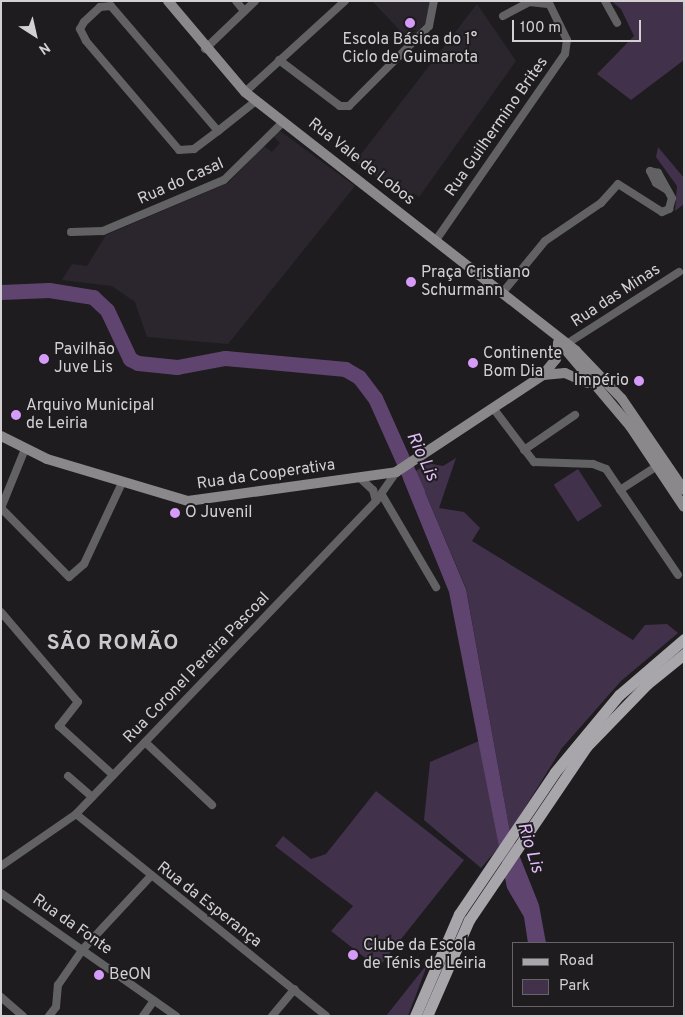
<!DOCTYPE html>
<html>
<head>
<meta charset="utf-8">
<style>
  body { margin:0 }
  #map { position:relative; width:685px; height:1017px; overflow:hidden; background:#1f1c20; font-family:Overpass,sans-serif }
  div>[style] { position:absolute }
  [style*='--x'] { left:calc(var(--x)*1px); top:calc(var(--y)*1px); width:calc(var(--w)*1px); rotate:calc(var(--a)*1deg) }
  .built>* { inset:0; background:#2b262e }
  .green>* { inset:0; background:#41314a; transform-origin:0 0 }
  .water>* { inset:0; background:#604470 }
  .river>* { height:15px; margin:-7.5px; padding:0 7.5px; transform-origin:7.5px; border-radius:7.5px; background:#604470 }
  .minor>* { height:8px; margin:-4px; padding:0 4px; transform-origin:4px; border-radius:4px; background:#626163 }
  .secondary>* { height:10px; margin:-5px; padding:0 5px; transform-origin:5px; border-radius:5px; background:#8a888b }
  .primary>* { height:11px; margin:-5.5px; padding:0 5.5px; transform-origin:5.5px; border-radius:5.5px; background:#a8a6aa }
  .dots>* { width:14px; height:14px; translate:-50% -50%; box-sizing:border-box; border:2px solid #1f1c20; border-radius:50% }
  span { translate:-50% -50%; white-space:nowrap; text-align:center; line-height:1.15; -webkit-text-stroke:4px #1f1c20; paint-order:stroke }
  .poi-label { font-size:16px; color:#d2d0d3 }
  .left { translate:0 -50%; text-align:left }
  .right { translate:-100% -50%; text-align:right }
  .street-label { font-size:16px; color:#d2d0d3 }
  .water-label { font-size:18px; color:#e1bef7; font-style:italic }
  .district-label { font-size:21px; color:#cbc8ce; font-weight:700; letter-spacing:1px }
  .frame { position:absolute; inset:0; border:2px solid #d2d0d3; pointer-events:none }
  .legend { position:absolute; left:512px; top:942px; width:162px; height:65px; box-sizing:border-box; background:#1f1c20; border:1px solid #676468; margin:0; padding:6px 9px; list-style:none; font-size:15px; color:#d2d0d3 }
  .legend li { display:flex; align-items:center; gap:10px; height:25px }
  .legend b { width:25px; border:1px solid #676468 }
  .north { position:absolute; left:10px; top:10px; width:50px; height:50px; -webkit-text-stroke:4px #1f1c20; paint-order:stroke; rotate:145deg; font-size:14px; font-weight:700; line-height:20px; text-align:center; color:#d2d0d3 }
  .north::after { content:''; display:block; margin:auto; width:18px; height:22px; background:#d2d0d3; clip-path:polygon(50% 0,100% 100%,50% 72%,0 100%) }
  .scale { position:absolute; left:512px; top:20px; width:129px; height:22px; box-sizing:border-box; border:2px solid #d2d0d3; border-top:0; padding-left:6px; font-size:15px; line-height:18px; white-space:nowrap; color:#d2d0d3; -webkit-text-stroke:4px #1f1c20; paint-order:stroke }
</style>
</head>
<body>
<div id="map">
  <div class="built">
    <div style="clip-path:polygon(372px 1px,430px 1px,429px 19px,409px 40px)"></div>
    <div style="clip-path:polygon(477px 4px,516px 61px,419px 197px,413px 193px,407px 200px,355px 162px)"></div>
    <div style="clip-path:polygon(280px 131px,355px 186px,228px 344px,147px 337px,135px 302px,112px 286px,62px 280px,72px 264px,87px 266px,106px 235px,228px 183px,264px 146px,272px 152px,280px 143px,273px 136px)"></div>
  </div>
  <div class="green">
    <div style="clip-path:polygon(611px 1px,684px 1px,684px 60px,631px 100px,597px 74px,634px 36px,621px 9px)"></div>
    <div style="clip-path:polygon(658px 147px,684px 178px,684px 204px,675px 211px,677px 186px,656px 157px)"></div>
    <div style="clip-path:polygon(456px 458px,439px 508px,464px 512px,480px 528px,472px 541px,633px 640px,645px 625px,667px 624px,678px 633px,621px 681px,562px 748px,510px 832px,466px 588px,416px 471px,427px 463px,443px 466px)"></div>
    <div style="left:578px;top:469px;width:44px;height:29px;rotate:57deg"></div>
    <div style="clip-path:polygon(479px 741px,499px 847px,481px 868px,424px 820px,430px 762px)"></div>
    <div style="clip-path:polygon(376px 791px,464px 860px,378px 968px,331px 931px,353px 906px,275px 846px,283px 836px,311px 859px,326px 854px)"></div>
    <div style="clip-path:polygon(428px 963px,408px 1016px,386px 1016px)"></div>
  </div>
  <div class="water">
    <div style="clip-path:polygon(416px 471px,466px 589px,510px 832px,539px 905px,546px 943px,528px 943px,524px 917px,507px 888px,449px 592px,403px 479px)"></div>
  </div>
  <div class="river">
    <div style="--x:1;--y:292;--w:48;--a:-2.4"></div>
    <div style="--x:49;--y:290;--w:45;--a:9"></div>
    <div style="--x:93;--y:297;--w:19;--a:43"></div>
    <div style="--x:107;--y:310;--w:54;--a:64.9"></div>
    <div style="--x:130;--y:359;--w:9;--a:27"></div>
    <div style="--x:138;--y:363;--w:39;--a:6"></div>
    <div style="--x:177;--y:367;--w:49;--a:-10.6"></div>
    <div style="--x:225;--y:358;--w:121;--a:5.2"></div>
    <div style="--x:345;--y:369;--w:16;--a:30"></div>
    <div style="--x:359;--y:377;--w:26;--a:53"></div>
    <div style="--x:375;--y:398;--w:103;--a:65.9"></div>
  </div>
  <div class="minor">
    <div style="--x:236;--y:1;--w:13;--a:51"></div>
    <div style="--x:605;--y:1;--w:25;--a:61"></div>
    <div style="--x:503;--y:16;--w:30;--a:-28"></div>
    <div style="--x:529;--y:2;--w:19;--a:6"></div>
    <div style="--x:205;--y:49;--w:69;--a:-43.8"></div>
    <div style="--x:279;--y:60;--w:76;--a:37"></div>
    <div style="--x:340;--y:106;--w:9;--a:0"></div>
    <div style="--x:349;--y:106;--w:113;--a:-45"></div>
    <div style="--x:429;--y:26;--w:25;--a:-79"></div>
    <div style="--x:245;--y:92;--w:135;--a:-42.3"></div>
    <div style="--x:218;--y:131;--w:165;--a:-130.6"></div>
    <div style="--x:111;--y:6;--w:11;--a:175"></div>
    <div style="--x:100;--y:7;--w:22;--a:137"></div>
    <div style="--x:84;--y:22;--w:8;--a:120"></div>
    <div style="--x:80;--y:29;--w:13;--a:63"></div>
    <div style="--x:86;--y:41;--w:143;--a:49.5"></div>
    <div style="--x:179;--y:150;--w:15;--a:-4"></div>
    <div style="--x:194;--y:149;--w:30;--a:-37"></div>
    <div style="--x:218;--y:131;--w:48;--a:-38.3"></div>
    <div style="--x:71;--y:232;--w:32;--a:-2"></div>
    <div style="--x:103;--y:231;--w:131;--a:-22.9"></div>
    <div style="--x:224;--y:180;--w:83;--a:-44.5"></div>
    <div style="--x:436;--y:240;--w:226;--a:-55.3"></div>
    <div style="--x:565;--y:54;--w:14;--a:-82"></div>
    <div style="--x:567;--y:40;--w:43;--a:-116"></div>
    <div style="--x:503;--y:292;--w:66;--a:-50.5"></div>
    <div style="--x:545;--y:241;--w:68;--a:-34.2"></div>
    <div style="--x:601;--y:203;--w:25;--a:-48"></div>
    <div style="--x:618;--y:184;--w:52;--a:32.5"></div>
    <div style="--x:662;--y:212;--w:8;--a:-23"></div>
    <div style="--x:669;--y:209;--w:11;--a:-75"></div>
    <div style="--x:672;--y:198;--w:29;--a:-119"></div>
    <div style="--x:658;--y:173;--w:8;--a:-166"></div>
    <div style="--x:650;--y:171;--w:13;--a:63"></div>
    <div style="--x:656;--y:183;--w:13;--a:32"></div>
    <div style="--x:568;--y:343;--w:132;--a:-32.6"></div>
    <div style="--x:493;--y:408;--w:68;--a:52.8"></div>
    <div style="--x:534;--y:462;--w:59;--a:1.9"></div>
    <div style="--x:593;--y:464;--w:14;--a:21"></div>
    <div style="--x:606;--y:469;--w:128;--a:55.8"></div>
    <div style="--x:25;--y:449;--w:64;--a:112.1"></div>
    <div style="--x:1;--y:508;--w:97;--a:45.4"></div>
    <div style="--x:69;--y:577;--w:20;--a:-41"></div>
    <div style="--x:84;--y:564;--w:89;--a:-64.9"></div>
    <div style="--x:524;--y:450;--w:62;--a:-34.5"></div>
    <div style="--x:360;--y:478;--w:18;--a:43"></div>
    <div style="--x:373;--y:490;--w:11;--a:75"></div>
    <div style="--x:620;--y:490;--w:44;--a:-33"></div>
    <div style="--x:382;--y:495;--w:107;--a:59.6"></div>
    <div style="--x:1;--y:612;--w:118;--a:49.5"></div>
    <div style="--x:78;--y:702;--w:31;--a:128"></div>
    <div style="--x:59;--y:726;--w:73;--a:42.2"></div>
    <div style="--x:145;--y:742;--w:92;--a:43.2"></div>
    <div style="--x:68;--y:776;--w:32;--a:41"></div>
    <div style="--x:76;--y:814;--w:321;--a:38.9"></div>
    <div style="--x:1;--y:866;--w:91;--a:-34.7"></div>
    <div style="--x:76;--y:814;--w:434;--a:-46.2"></div>
    <div style="--x:376;--y:501;--w:35;--a:-55"></div>
    <div style="--x:1;--y:893;--w:214;--a:35.1"></div>
    <div style="--x:1;--y:997;--w:29;--a:41"></div>
    <div style="--x:49;--y:1016;--w:11;--a:-52"></div>
    <div style="--x:56;--y:1007;--w:22;--a:-85"></div>
    <div style="--x:58;--y:985;--w:44;--a:-55.2"></div>
    <div style="--x:83;--y:949;--w:98;--a:-47.1"></div>
    <div style="--x:143;--y:1016;--w:19;--a:-55"></div>
    <div style="--x:272;--y:1016;--w:35;--a:-50"></div>
  </div>
  <div class="secondary">
    <div style="--x:168;--y:1;--w:119;--a:49.8"></div>
    <div style="--x:245;--y:92;--w:420;--a:38"></div>
    <div style="--x:576;--y:351;--w:66;--a:46.2"></div>
    <div style="--x:622;--y:399;--w:110;--a:55.7"></div>
    <div style="--x:559;--y:342;--w:110;--a:49.8"></div>
    <div style="--x:630;--y:426;--w:97;--a:56.3"></div>
    <div style="--x:543;--y:375;--w:22;--a:-5"></div>
    <div style="--x:565;--y:373;--w:24;--a:24"></div>
    <div style="--x:1;--y:436;--w:51;--a:26.6"></div>
    <div style="--x:47;--y:459;--w:147;--a:16.6"></div>
    <div style="--x:188;--y:501;--w:210;--a:-7.9"></div>
    <div style="--x:396;--y:472;--w:176;--a:-33.4"></div>
    <div style="--x:543;--y:375;--w:21;--a:-51"></div>
    <div style="--x:556;--y:359;--w:17;--a:-83"></div>
  </div>
  <div class="primary">
    <div style="--x:415;--y:1016;--w:111;--a:-66.7"></div>
    <div style="--x:459;--y:914;--w:171;--a:-55.9"></div>
    <div style="--x:555;--y:772;--w:100;--a:-50.3"></div>
    <div style="--x:619;--y:695;--w:86;--a:-40.7"></div>
    <div style="--x:427;--y:1016;--w:105;--a:-66.4"></div>
    <div style="--x:469;--y:920;--w:210;--a:-55.9"></div>
    <div style="--x:587;--y:746;--w:86;--a:-45.9"></div>
    <div style="--x:647;--y:684;--w:48;--a:-39"></div>
  </div>
  <div class="dots">
    <div style="left:410px;top:23px;background:#d69bf9"></div>
    <div style="left:411px;top:282px;background:#d69bf9"></div>
    <div style="left:44px;top:359px;background:#d69bf9"></div>
    <div style="left:473px;top:363px;background:#d69bf9"></div>
    <div style="left:639px;top:381px;background:#d69bf9"></div>
    <div style="left:16px;top:415px;background:#d69bf9"></div>
    <div style="left:175px;top:513px;background:#d69bf9"></div>
    <div style="left:353px;top:955px;background:#d69bf9"></div>
    <div style="left:99px;top:975px;background:#d69bf9"></div>
  </div>
  <div class="poi-label">
    <span style="left:410px;top:49px">Escola Básica do 1°<br>Ciclo de Guimarota</span>
    <span class="left" style="left:421px;top:282px">Praça Cristiano<br>Schurmann</span>
    <span class="left" style="left:54px;top:359px">Pavilhão<br>Juve Lis</span>
    <span class="left" style="left:483px;top:363px">Continente<br>Bom Dia</span>
    <span class="right" style="left:629px;top:381px">Império</span>
    <span class="left" style="left:26px;top:415px">Arquivo Municipal<br>de Leiria</span>
    <span class="left" style="left:185px;top:513px">O Juvenil</span>
    <span class="left" style="left:363px;top:955px">Clube da Escola<br>de Ténis de Leiria</span>
    <span class="left" style="left:109px;top:975px">BeON</span>
  </div>
  <div class="street-label">
    <span style="left:497px;top:127px;rotate:-55deg">Rua Guilhermino Brites</span>
    <span style="left:361px;top:162px;rotate:38deg">Rua Vale de Lobos</span>
    <span style="left:181px;top:182px;rotate:-24deg">Rua do Casal</span>
    <span style="left:616px;top:296px;rotate:-33deg">Rua das Minas</span>
    <span style="left:266px;top:475px;rotate:-8deg">Rua da Cooperativa</span>
    <span style="left:197px;top:668px;rotate:-46deg">Rua Coronel Pereira Pascoal</span>
    <span style="left:209px;top:905px;rotate:38deg">Rua da Esperança</span>
    <span style="left:72px;top:925px;rotate:35deg">Rua da Fonte</span>
  </div>
  <div class="water-label">
    <span style="left:421px;top:457px;rotate:65deg">Rio Lis</span>
    <span style="left:529px;top:848px;rotate:73deg">Rio Lis</span>
  </div>
  <div class="district-label">
    <span style="left:113px;top:644px">SÃO ROMÃO</span>
  </div>
  <div class="frame"></div>
  <ul class="legend">
  <li><b style="height:6px;background:#a8a6aa"></b>Road</li>
  <li><b style="height:14px;background:#41314a"></b>Park</li>
  </ul>
  <div class="north">N</div>
  <div class="scale">100 m</div>
</div>
</body>
</html>
